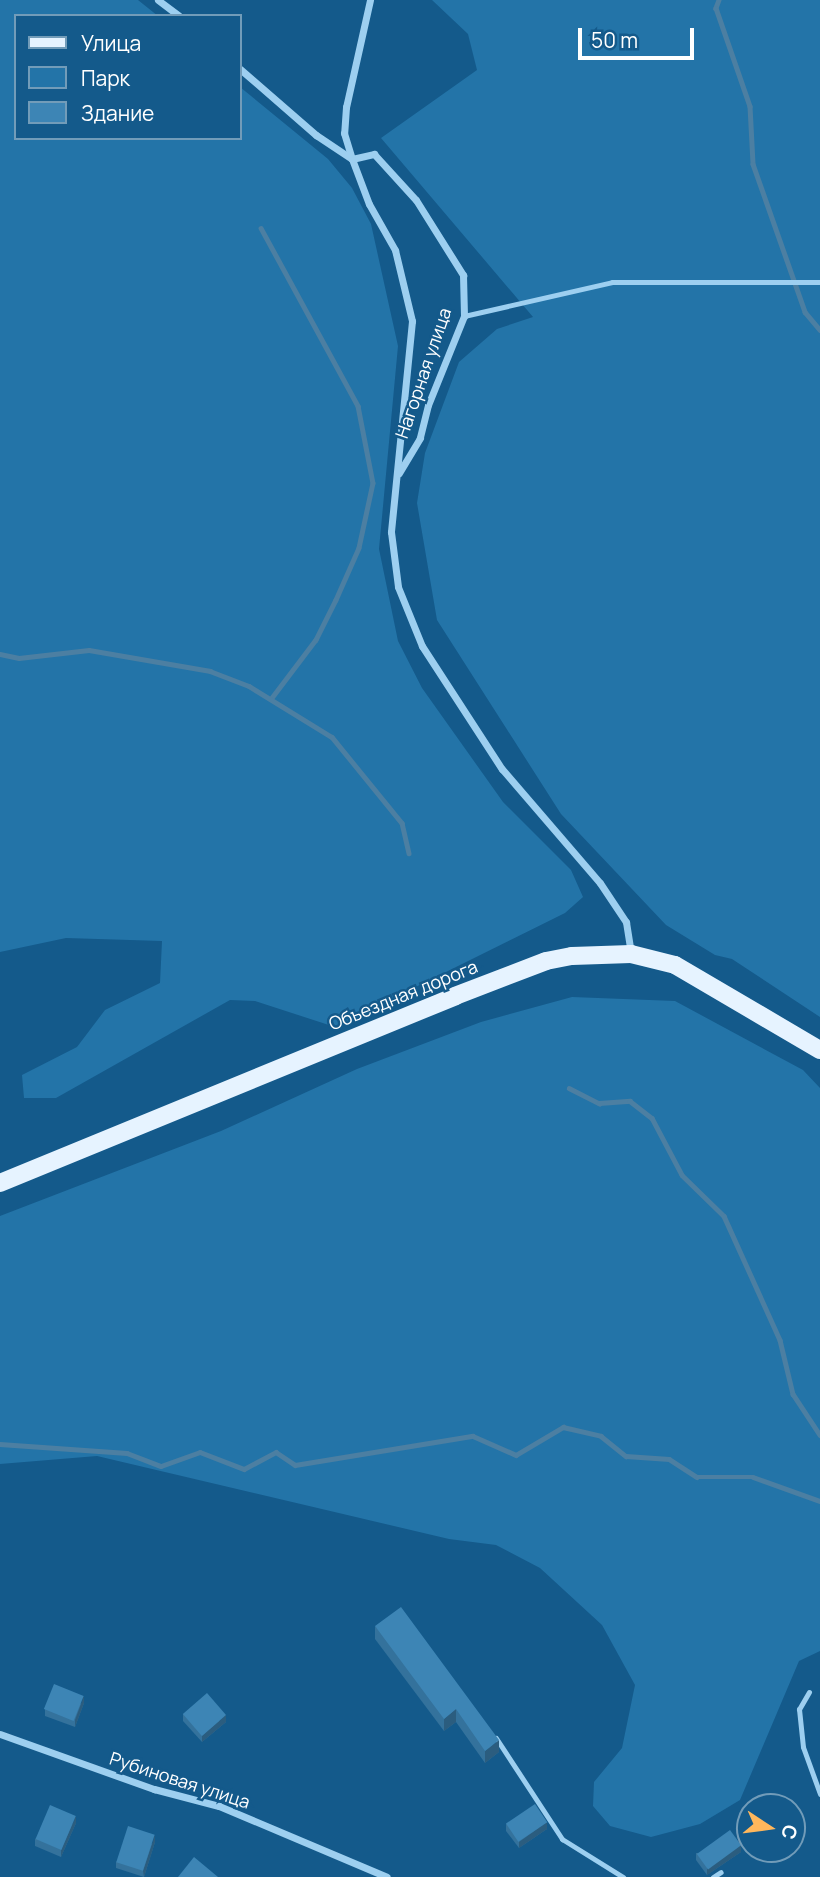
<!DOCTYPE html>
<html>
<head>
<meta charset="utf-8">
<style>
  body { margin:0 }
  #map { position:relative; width:820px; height:1877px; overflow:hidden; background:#145a8b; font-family:Manrope,sans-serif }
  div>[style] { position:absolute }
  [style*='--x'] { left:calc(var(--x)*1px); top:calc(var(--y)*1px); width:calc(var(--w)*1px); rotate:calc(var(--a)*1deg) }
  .green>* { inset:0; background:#2374a8 }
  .stream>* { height:4.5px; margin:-2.25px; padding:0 2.25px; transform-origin:2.25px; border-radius:2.25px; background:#4c7fa2 }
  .service>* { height:5px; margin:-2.5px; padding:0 2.5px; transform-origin:2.5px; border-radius:2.5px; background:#9dcff0 }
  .minor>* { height:7px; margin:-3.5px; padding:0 3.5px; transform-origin:3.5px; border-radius:3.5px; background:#9dcff0 }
  .primary>* { height:18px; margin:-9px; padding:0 9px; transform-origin:9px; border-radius:9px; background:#e6f3ff }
  .wall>* { inset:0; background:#34729c }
  .shaded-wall>* { inset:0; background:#2b5d7f }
  .building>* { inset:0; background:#3d85b5; transform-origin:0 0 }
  span { translate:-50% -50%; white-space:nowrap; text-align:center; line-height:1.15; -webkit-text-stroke:5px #145a8b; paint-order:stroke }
  .street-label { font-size:18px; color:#fff }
  .legend { position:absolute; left:14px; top:14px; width:228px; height:126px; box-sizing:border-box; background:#145a8b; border:2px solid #729cb9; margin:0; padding:9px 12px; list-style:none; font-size:21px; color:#fff }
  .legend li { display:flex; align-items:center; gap:14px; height:35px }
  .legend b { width:35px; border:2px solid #729cb9 }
  .north { position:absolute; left:736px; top:1793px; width:70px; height:70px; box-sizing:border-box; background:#145a8b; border:2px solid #729cb9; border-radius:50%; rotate:103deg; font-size:19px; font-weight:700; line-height:28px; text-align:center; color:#fff }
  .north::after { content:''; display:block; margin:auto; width:24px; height:32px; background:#ffb75c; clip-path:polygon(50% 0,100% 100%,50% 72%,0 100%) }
  .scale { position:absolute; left:578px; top:28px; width:116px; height:32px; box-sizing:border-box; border:4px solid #fff; border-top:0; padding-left:9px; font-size:21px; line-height:24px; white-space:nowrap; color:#fff; -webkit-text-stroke:5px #145a8b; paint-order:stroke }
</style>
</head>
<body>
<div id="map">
  <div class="green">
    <div style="clip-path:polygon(0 0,138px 0,158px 16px,16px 16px,16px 138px,240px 138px,240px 87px,328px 159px,352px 188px,371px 224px,398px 346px,379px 549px,398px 641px,422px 688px,503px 802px,571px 870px,583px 897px,565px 913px,335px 1027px,255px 1001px,230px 1000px,56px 1098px,24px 1098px,22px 1075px,77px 1047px,105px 1010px,160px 983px,162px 941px,66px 938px,0 952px)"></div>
    <div style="clip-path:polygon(432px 0,820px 0,820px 1017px,732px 959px,715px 955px,666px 925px,561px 814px,437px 620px,417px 503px,425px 453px,459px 362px,497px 329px,533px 317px,381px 138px,477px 70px,468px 34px)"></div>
    <div style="clip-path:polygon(572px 997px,675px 1001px,803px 1070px,820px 1088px,820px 1651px,799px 1661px,740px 1800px,700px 1824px,651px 1837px,610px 1826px,593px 1806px,594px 1782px,622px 1748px,635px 1685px,602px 1625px,540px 1568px,496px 1545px,449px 1539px,97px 1456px,0 1464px,0 1216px,221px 1131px,357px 1069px,481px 1022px)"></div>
  </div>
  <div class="stream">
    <div style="--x:719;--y:0;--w:9;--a:111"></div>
    <div style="--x:716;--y:8;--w:104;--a:70.9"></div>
    <div style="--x:750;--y:106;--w:58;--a:87"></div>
    <div style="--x:753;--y:164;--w:157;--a:70.6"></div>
    <div style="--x:805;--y:312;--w:23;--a:50"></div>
    <div style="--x:261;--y:228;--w:203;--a:61.4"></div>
    <div style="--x:358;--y:406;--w:78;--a:79"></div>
    <div style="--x:373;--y:483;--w:66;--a:102.2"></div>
    <div style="--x:359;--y:548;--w:57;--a:113.9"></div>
    <div style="--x:336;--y:600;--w:45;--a:116.6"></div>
    <div style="--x:316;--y:640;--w:73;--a:127.2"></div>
    <div style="--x:0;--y:654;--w:19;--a:12"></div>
    <div style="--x:19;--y:658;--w:70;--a:-6.5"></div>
    <div style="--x:89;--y:650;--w:123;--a:9.8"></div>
    <div style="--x:210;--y:671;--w:42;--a:21"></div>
    <div style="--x:249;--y:686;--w:97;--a:31.6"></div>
    <div style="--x:332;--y:737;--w:111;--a:50.9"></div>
    <div style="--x:402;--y:823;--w:31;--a:77"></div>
    <div style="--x:569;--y:1088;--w:34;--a:27"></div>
    <div style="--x:599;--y:1103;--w:31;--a:-4"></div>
    <div style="--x:630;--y:1101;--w:28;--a:38"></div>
    <div style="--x:652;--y:1118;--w:64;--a:62.2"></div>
    <div style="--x:682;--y:1175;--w:59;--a:44.3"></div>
    <div style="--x:724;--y:1216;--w:136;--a:65.7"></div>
    <div style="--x:780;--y:1340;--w:56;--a:76.5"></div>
    <div style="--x:793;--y:1394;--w:49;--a:56.6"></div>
    <div style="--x:0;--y:1444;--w:127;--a:4.1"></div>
    <div style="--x:127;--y:1453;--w:36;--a:21"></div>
    <div style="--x:161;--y:1466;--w:41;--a:-19.7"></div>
    <div style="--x:200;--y:1452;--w:47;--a:21.1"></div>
    <div style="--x:244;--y:1469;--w:36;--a:-28"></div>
    <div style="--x:276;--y:1452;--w:23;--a:34"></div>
    <div style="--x:295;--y:1465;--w:180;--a:-9.3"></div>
    <div style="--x:473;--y:1436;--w:47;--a:23.8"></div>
    <div style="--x:516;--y:1455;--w:55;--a:-30.8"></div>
    <div style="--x:563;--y:1427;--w:39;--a:13"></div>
    <div style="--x:601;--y:1436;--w:32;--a:39"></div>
    <div style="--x:626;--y:1456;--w:43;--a:4"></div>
    <div style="--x:669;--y:1459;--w:33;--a:33"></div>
    <div style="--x:697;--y:1477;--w:56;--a:0"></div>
    <div style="--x:753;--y:1477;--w:71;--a:19.7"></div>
  </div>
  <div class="service">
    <div style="--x:464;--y:316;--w:152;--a:-12.9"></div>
    <div style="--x:612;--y:282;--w:208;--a:0"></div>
    <div style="--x:809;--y:1692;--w:20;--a:120"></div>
    <div style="--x:799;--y:1709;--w:38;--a:84"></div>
    <div style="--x:803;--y:1747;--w:50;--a:70.1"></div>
    <div style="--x:496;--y:1738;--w:121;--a:56.8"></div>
    <div style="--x:562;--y:1839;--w:72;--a:31.9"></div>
    <div style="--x:713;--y:1877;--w:9;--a:-32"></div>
  </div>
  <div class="minor">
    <div style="--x:158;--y:0;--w:26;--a:37"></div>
    <div style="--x:370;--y:0;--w:110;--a:102.6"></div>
    <div style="--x:346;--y:107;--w:26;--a:94"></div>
    <div style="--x:344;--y:133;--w:27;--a:73"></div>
    <div style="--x:352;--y:159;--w:23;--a:-13"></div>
    <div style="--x:374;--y:154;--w:62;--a:47.6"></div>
    <div style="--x:416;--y:200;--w:89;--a:57.9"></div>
    <div style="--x:463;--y:275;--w:41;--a:88.6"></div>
    <div style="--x:464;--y:316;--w:96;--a:112"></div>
    <div style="--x:428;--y:405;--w:34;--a:104"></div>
    <div style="--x:420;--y:438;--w:41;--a:121"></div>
    <div style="--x:240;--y:69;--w:101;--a:41"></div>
    <div style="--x:316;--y:135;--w:43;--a:33.7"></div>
    <div style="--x:352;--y:159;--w:48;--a:69.3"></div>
    <div style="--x:369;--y:204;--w:53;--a:60.5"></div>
    <div style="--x:395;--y:250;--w:73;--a:76.5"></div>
    <div style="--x:412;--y:321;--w:212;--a:95.7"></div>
    <div style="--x:391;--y:532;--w:55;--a:82.7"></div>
    <div style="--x:398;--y:587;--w:64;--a:67.9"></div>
    <div style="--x:422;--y:646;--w:147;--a:57"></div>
    <div style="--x:502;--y:769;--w:150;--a:49.3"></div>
    <div style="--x:600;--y:883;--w:47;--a:56.3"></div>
    <div style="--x:626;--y:922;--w:31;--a:81"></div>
    <div style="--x:0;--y:1734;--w:164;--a:19.7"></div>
    <div style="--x:154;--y:1789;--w:67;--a:14.7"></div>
    <div style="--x:219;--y:1806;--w:182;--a:22.9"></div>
  </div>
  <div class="primary">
    <div style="--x:0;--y:1183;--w:492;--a:-22.3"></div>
    <div style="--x:455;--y:996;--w:97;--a:-21"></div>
    <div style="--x:546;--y:961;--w:26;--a:-11"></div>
    <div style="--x:572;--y:956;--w:59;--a:-1.9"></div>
    <div style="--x:631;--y:954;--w:45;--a:14"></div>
    <div style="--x:675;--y:965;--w:168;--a:30.4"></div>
  </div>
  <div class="wall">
    <div style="clip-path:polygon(375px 1626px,499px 1752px,485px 1763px,456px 1722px,444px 1731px,375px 1639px)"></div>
    <div style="clip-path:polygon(84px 1703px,75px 1727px,45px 1716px,45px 1709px)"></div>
    <div style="clip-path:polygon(183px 1714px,226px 1722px,202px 1742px,183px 1721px)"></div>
    <div style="clip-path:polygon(76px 1823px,61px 1857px,35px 1846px,35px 1839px)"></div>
    <div style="clip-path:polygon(506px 1824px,547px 1829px,519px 1848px,506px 1831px)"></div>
    <div style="clip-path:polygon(155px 1842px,144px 1877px,116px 1868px,116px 1862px)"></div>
    <div style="clip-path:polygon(741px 1852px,707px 1875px,696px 1860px,696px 1853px)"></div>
  </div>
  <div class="shaded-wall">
    <div style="clip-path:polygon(84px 1696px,84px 1703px,75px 1727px,75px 1720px)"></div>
    <div style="clip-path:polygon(456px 1709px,456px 1722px,444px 1731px,444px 1719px)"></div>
    <div style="clip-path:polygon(226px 1715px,226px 1722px,202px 1742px,202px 1736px)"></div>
    <div style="clip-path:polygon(499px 1740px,499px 1752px,485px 1763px,485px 1751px)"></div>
    <div style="clip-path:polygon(76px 1816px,76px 1823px,61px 1857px,61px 1850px)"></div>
    <div style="clip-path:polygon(547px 1822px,547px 1829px,519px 1848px,519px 1842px)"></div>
    <div style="clip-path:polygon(155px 1835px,155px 1842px,144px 1877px,143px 1871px)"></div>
    <div style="clip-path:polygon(741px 1845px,741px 1852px,707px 1875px,707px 1868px)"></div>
  </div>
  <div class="building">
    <div style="clip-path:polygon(401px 1607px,499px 1740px,485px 1751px,456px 1709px,444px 1719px,375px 1626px)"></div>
    <div style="left:54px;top:1684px;width:32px;height:27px;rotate:22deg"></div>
    <div style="left:207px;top:1693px;width:29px;height:32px;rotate:49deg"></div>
    <div style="left:535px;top:1804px;width:22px;height:35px;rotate:56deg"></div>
    <div style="left:50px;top:1805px;width:28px;height:37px;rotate:23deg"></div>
    <div style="left:128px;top:1826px;width:28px;height:38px;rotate:18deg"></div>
    <div style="left:730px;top:1830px;width:19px;height:41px;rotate:54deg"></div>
    <div style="clip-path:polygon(194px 1857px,218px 1877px,178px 1877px)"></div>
  </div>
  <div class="street-label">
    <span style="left:423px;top:373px;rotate:-71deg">Нагорная улица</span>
    <span style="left:403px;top:995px;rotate:-22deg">Объездная дорога</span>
    <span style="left:180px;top:1780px;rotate:18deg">Рубиновая улица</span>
  </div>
  <ul class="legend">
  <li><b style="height:9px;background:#e6f3ff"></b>Улица</li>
  <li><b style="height:19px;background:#2374a8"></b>Парк</li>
  <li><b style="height:19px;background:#3d85b5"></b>Здание</li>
  </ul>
  <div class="north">С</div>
  <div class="scale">50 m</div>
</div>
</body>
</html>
